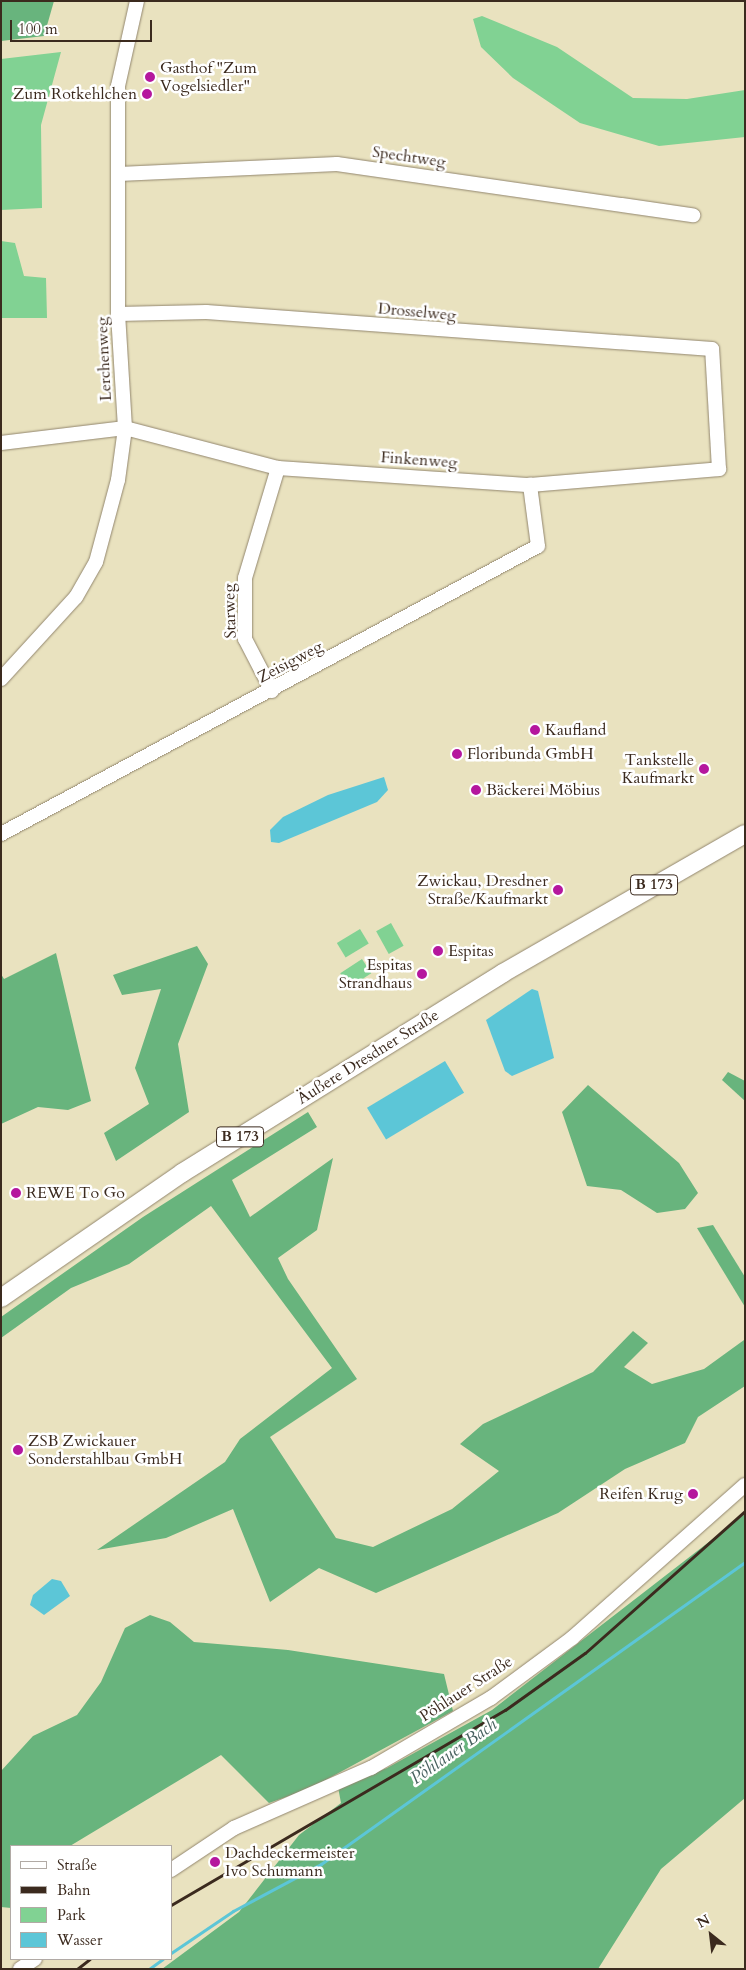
<!DOCTYPE html>
<html>
<head>
<meta charset="utf-8">
<style>
  body { margin:0 }
  #map { position:relative; width:746px; height:1970px; overflow:hidden; background:#e9e2bf; font-family:Cardo,serif }
  div>[style] { position:absolute }
  [style*='--x'] { left:calc(var(--x)*1px); top:calc(var(--y)*1px); width:calc(var(--w)*1px); rotate:calc(var(--a)*1deg) }
  .green>* { inset:0; background:#81d293; transform-origin:0 0 }
  .forest>* { inset:0; background:#68b47d }
  .water>* { inset:0; background:#5cc6d7; transform-origin:0 0 }
  .stream>* { height:3px; margin:-1.5px; padding:0 1.5px; transform-origin:1.5px; border-radius:1.5px; background:#5cc6d7 }
  .roads { filter:drop-shadow(0 0 1px #92866e) drop-shadow(0 0 1px #92866e) }
  .minor>* { height:14px; margin:-7px; padding:0 7px; transform-origin:7px; border-radius:7px; background:#fff }
  .major>* { height:18px; margin:-9px; padding:0 9px; transform-origin:9px; border-radius:9px; background:#fff }
  .rail>* { height:3px; margin:-1.5px; padding:0 1.5px; transform-origin:1.5px; border-radius:1.5px; background:#3b2a1e }
  .dots>* { width:14px; height:14px; translate:-50% -50%; box-sizing:border-box; border:2px solid #fff; border-radius:50% }
  span { translate:-50% -50%; white-space:nowrap; text-align:center; line-height:1.15; -webkit-text-stroke:5px #fff; paint-order:stroke }
  .shield-label span { padding:1px 4px; background:#fff; border:1px solid; border-radius:4px; -webkit-text-stroke-width:0 }
  .shield-label { font-size:15px; color:#3b2a1e; font-weight:700 }
  .poi-label { font-size:16px; color:#3b2a1e }
  .left { translate:0 -50%; text-align:left }
  .right { translate:-100% -50%; text-align:right }
  .street-label { font-size:16px; color:#3b2a1e }
  .water-label { font-size:18px; color:#47615f; font-style:italic }
  .frame { position:absolute; inset:0; border:2px solid #3b2a1e; pointer-events:none }
  .legend { position:absolute; left:10px; top:1845px; width:162px; height:115px; box-sizing:border-box; background:#fff; border:1px solid #b1aaa5; margin:0; padding:6px 9px; list-style:none; font-size:15px; color:#3b2a1e }
  .legend li { display:flex; align-items:center; gap:10px; height:25px }
  .legend b { width:25px; border:1px solid #b1aaa5 }
  .north { position:absolute; left:686px; top:1910px; width:50px; height:50px; -webkit-text-stroke:4px #fff; paint-order:stroke; rotate:331deg; font-size:14px; font-weight:700; line-height:20px; text-align:center; color:#3b2a1e }
  .north::after { content:''; display:block; margin:auto; width:18px; height:22px; background:#3b2a1e; clip-path:polygon(50% 0,100% 100%,50% 72%,0 100%) }
  .scale { position:absolute; left:10px; top:20px; width:142px; height:22px; box-sizing:border-box; border:2px solid #3b2a1e; border-top:0; padding-left:6px; font-size:15px; line-height:18px; white-space:nowrap; color:#3b2a1e; -webkit-text-stroke:4px #fff; paint-order:stroke }
</style>
</head>
<body>
<div id="map">
  <div class="green">
    <div style="clip-path:polygon(482px 16px,557px 47px,633px 98px,687px 99px,745px 90px,745px 137px,659px 146px,580px 123px,513px 78px,481px 47px,473px 19px)"></div>
    <div style="clip-path:polygon(61px 52px,41px 125px,42px 208px,1px 210px,1px 59px)"></div>
    <div style="clip-path:polygon(1px 241px,15px 243px,24px 276px,46px 278px,47px 318px,1px 318px)"></div>
    <div style="left:391px;top:923px;width:26px;height:17px;rotate:61deg"></div>
    <div style="left:360px;top:929px;width:17px;height:27px;rotate:59deg"></div>
    <div style="left:362px;top:959px;width:17px;height:26px;rotate:57deg"></div>
  </div>
  <div class="forest">
    <div style="clip-path:polygon(1px 1px,54px 1px,44px 36px,1px 41px)"></div>
    <div style="clip-path:polygon(197px 946px,208px 964px,178px 1044px,189px 1112px,116px 1161px,104px 1133px,149px 1104px,135px 1068px,161px 989px,122px 995px,113px 975px)"></div>
    <div style="clip-path:polygon(56px 953px,91px 1101px,68px 1110px,38px 1107px,1px 1124px,1px 974px,4px 979px)"></div>
    <div style="clip-path:polygon(728px 1072px,745px 1081px,745px 1101px,722px 1080px)"></div>
    <div style="clip-path:polygon(588px 1085px,679px 1163px,698px 1193px,685px 1209px,657px 1213px,621px 1190px,587px 1186px,562px 1112px)"></div>
    <div style="clip-path:polygon(308px 1112px,317px 1127px,232px 1180px,250px 1217px,333px 1158px,317px 1230px,278px 1258px,288px 1279px,357px 1379px,270px 1437px,336px 1538px,373px 1547px,452px 1509px,499px 1471px,460px 1444px,483px 1424px,593px 1372px,633px 1331px,648px 1343px,624px 1367px,652px 1384px,704px 1369px,744px 1340px,745px 1329px,745px 1386px,698px 1417px,685px 1443px,625px 1469px,558px 1513px,376px 1593px,319px 1568px,270px 1602px,233px 1509px,166px 1538px,97px 1550px,225px 1462px,240px 1439px,332px 1368px,211px 1206px,129px 1264px,71px 1288px,1px 1338px,1px 1317px,143px 1217px)"></div>
    <div style="clip-path:polygon(713px 1225px,745px 1277px,745px 1307px,697px 1228px)"></div>
    <div style="clip-path:polygon(745px 1514px,745px 1798px,661px 1869px,598px 1969px,162px 1969px,239px 1912px,299px 1835px,341px 1803px,338px 1787px,387px 1768px,492px 1710px)"></div>
    <div style="clip-path:polygon(150px 1615px,170px 1622px,194px 1642px,288px 1650px,444px 1674px,453px 1711px,309px 1789px,269px 1803px,221px 1755px,70px 1846px,11px 1846px,11px 1908px,1px 1907px,1px 1771px,33px 1736px,77px 1715px,101px 1682px,125px 1628px)"></div>
  </div>
  <div class="water">
    <div style="clip-path:polygon(384px 777px,388px 790px,377px 802px,279px 843px,271px 842px,270px 830px,283px 817px,328px 795px)"></div>
    <div style="clip-path:polygon(532px 989px,538px 991px,554px 1058px,512px 1076px,505px 1071px,486px 1020px)"></div>
    <div style="left:445px;top:1061px;width:37px;height:91px;rotate:59deg"></div>
    <div style="clip-path:polygon(52px 1579px,61px 1581px,70px 1596px,44px 1615px,30px 1605px,33px 1595px)"></div>
  </div>
  <div class="stream">
    <div style="--x:171;--y:1953;--w:75;--a:-34.1"></div>
    <div style="--x:233;--y:1911;--w:100;--a:-28.1"></div>
    <div style="--x:321;--y:1864;--w:521;--a:-35.46"></div>
    <div style="--x:149;--y:1969;--w:17;--a:-36"></div>
  </div>
  <div class="roads">
    <div class="minor">
      <div style="--x:119;--y:174;--w:218;--a:-2.6"></div>
      <div style="--x:337;--y:164;--w:360;--a:8.2"></div>
      <div style="--x:1;--y:443;--w:125;--a:-6.9"></div>
      <div style="--x:125;--y:428;--w:158;--a:14.7"></div>
      <div style="--x:278;--y:468;--w:253;--a:3.9"></div>
      <div style="--x:530;--y:485;--w:190;--a:-4.8"></div>
      <div style="--x:719;--y:469;--w:120;--a:-93.3"></div>
      <div style="--x:712;--y:349;--w:507;--a:-175.82"></div>
      <div style="--x:206;--y:312;--w:88;--a:178.7"></div>
      <div style="--x:1;--y:679;--w:111;--a:-47.6"></div>
      <div style="--x:76;--y:597;--w:40;--a:-60.3"></div>
      <div style="--x:96;--y:562;--w:85;--a:-75"></div>
      <div style="--x:118;--y:480;--w:52;--a:-82.3"></div>
      <div style="--x:125;--y:428;--w:114;--a:-93.5"></div>
      <div style="--x:118;--y:314;--w:228;--a:-90"></div>
      <div style="--x:118;--y:86;--w:87;--a:-77.4"></div>
      <div style="--x:272;--y:691;--w:59;--a:-117.4"></div>
      <div style="--x:245;--y:639;--w:61;--a:-90"></div>
      <div style="--x:245;--y:578;--w:115;--a:-73.3"></div>
      <div style="--x:1;--y:834;--w:609;--a:-28.21"></div>
      <div style="--x:538;--y:546;--w:62;--a:-97.5"></div>
      <div style="--x:171;--y:1870;--w:76;--a:-33.7"></div>
      <div style="--x:234;--y:1828;--w:150;--a:-23.7"></div>
      <div style="--x:371;--y:1768;--w:139;--a:-30.3"></div>
      <div style="--x:491;--y:1698;--w:101;--a:-36.5"></div>
      <div style="--x:572;--y:1638;--w:231;--a:-41.5"></div>
      <div style="--x:20;--y:1969;--w:18;--a:-34"></div>
    </div>
    <div class="major">
      <div style="--x:1;--y:1298;--w:220;--a:-34.6"></div>
      <div style="--x:182;--y:1173;--w:378;--a:-31.9"></div>
      <div style="--x:503;--y:973;--w:279;--a:-29.9"></div>
    </div>
  </div>
  <div class="rail">
    <div style="--x:171;--y:1905;--w:387;--a:-30.3"></div>
    <div style="--x:505;--y:1710;--w:98;--a:-35.5"></div>
    <div style="--x:585;--y:1653;--w:214;--a:-41.6"></div>
    <div style="--x:77;--y:1969;--w:16;--a:-38"></div>
  </div>
  <div class="dots">
    <div style="left:150px;top:77px;background:#b5179e"></div>
    <div style="left:147px;top:94px;background:#b5179e"></div>
    <div style="left:535px;top:730px;background:#b5179e"></div>
    <div style="left:457px;top:754px;background:#b5179e"></div>
    <div style="left:704px;top:769px;background:#b5179e"></div>
    <div style="left:476px;top:790px;background:#b5179e"></div>
    <div style="left:558px;top:890px;background:#b5179e"></div>
    <div style="left:438px;top:951px;background:#b5179e"></div>
    <div style="left:422px;top:974px;background:#b5179e"></div>
    <div style="left:16px;top:1193px;background:#b5179e"></div>
    <div style="left:18px;top:1450px;background:#b5179e"></div>
    <div style="left:693px;top:1494px;background:#b5179e"></div>
    <div style="left:215px;top:1862px;background:#b5179e"></div>
  </div>
  <div class="shield-label">
    <span style="left:654px;top:885px">B 173</span>
    <span style="left:240px;top:1137px">B 173</span>
  </div>
  <div class="poi-label">
    <span class="left" style="left:160px;top:77px">Gasthof "Zum<br>Vogelsiedler"</span>
    <span class="right" style="left:137px;top:94px">Zum Rotkehlchen</span>
    <span class="left" style="left:545px;top:730px">Kaufland</span>
    <span class="left" style="left:467px;top:754px">Floribunda GmbH</span>
    <span class="right" style="left:694px;top:769px">Tankstelle<br>Kaufmarkt</span>
    <span class="left" style="left:486px;top:790px">Bäckerei Möbius</span>
    <span class="right" style="left:548px;top:890px">Zwickau, Dresdner<br>Straße/Kaufmarkt</span>
    <span class="left" style="left:448px;top:951px">Espitas</span>
    <span class="right" style="left:412px;top:974px">Espitas<br>Strandhaus</span>
    <span class="left" style="left:26px;top:1193px">REWE To Go</span>
    <span class="left" style="left:28px;top:1450px">ZSB Zwickauer<br>Sonderstahlbau GmbH</span>
    <span class="right" style="left:683px;top:1494px">Reifen Krug</span>
    <span class="left" style="left:225px;top:1862px">Dachdeckermeister<br>Ivo Schumann</span>
  </div>
  <div class="street-label">
    <span style="left:409px;top:157px;rotate:8deg">Spechtweg</span>
    <span style="left:417px;top:312px;rotate:5deg">Drosselweg</span>
    <span style="left:104px;top:359px;rotate:-93deg">Lerchenweg</span>
    <span style="left:419px;top:460px;rotate:4deg">Finkenweg</span>
    <span style="left:230px;top:611px;rotate:-92deg">Starweg</span>
    <span style="left:290px;top:662px;rotate:-28deg">Zeisigweg</span>
    <span style="left:368px;top:1057px;rotate:-32deg">Äußere Dresdner Straße</span>
    <span style="left:466px;top:1689px;rotate:-33deg">Pöhlauer Straße</span>
  </div>
  <div class="water-label">
    <span style="left:454px;top:1752px;rotate:-35deg">Pöhlauer Bach</span>
  </div>
  <div class="frame"></div>
  <ul class="legend">
  <li><b style="height:6px;background:#fff"></b>Straße</li>
  <li><b style="height:6px;background:#3b2a1e"></b>Bahn</li>
  <li><b style="height:14px;background:#81d293"></b>Park</li>
  <li><b style="height:14px;background:#5cc6d7"></b>Wasser</li>
  </ul>
  <div class="north">N</div>
  <div class="scale">100 m</div>
</div>
</body>
</html>
